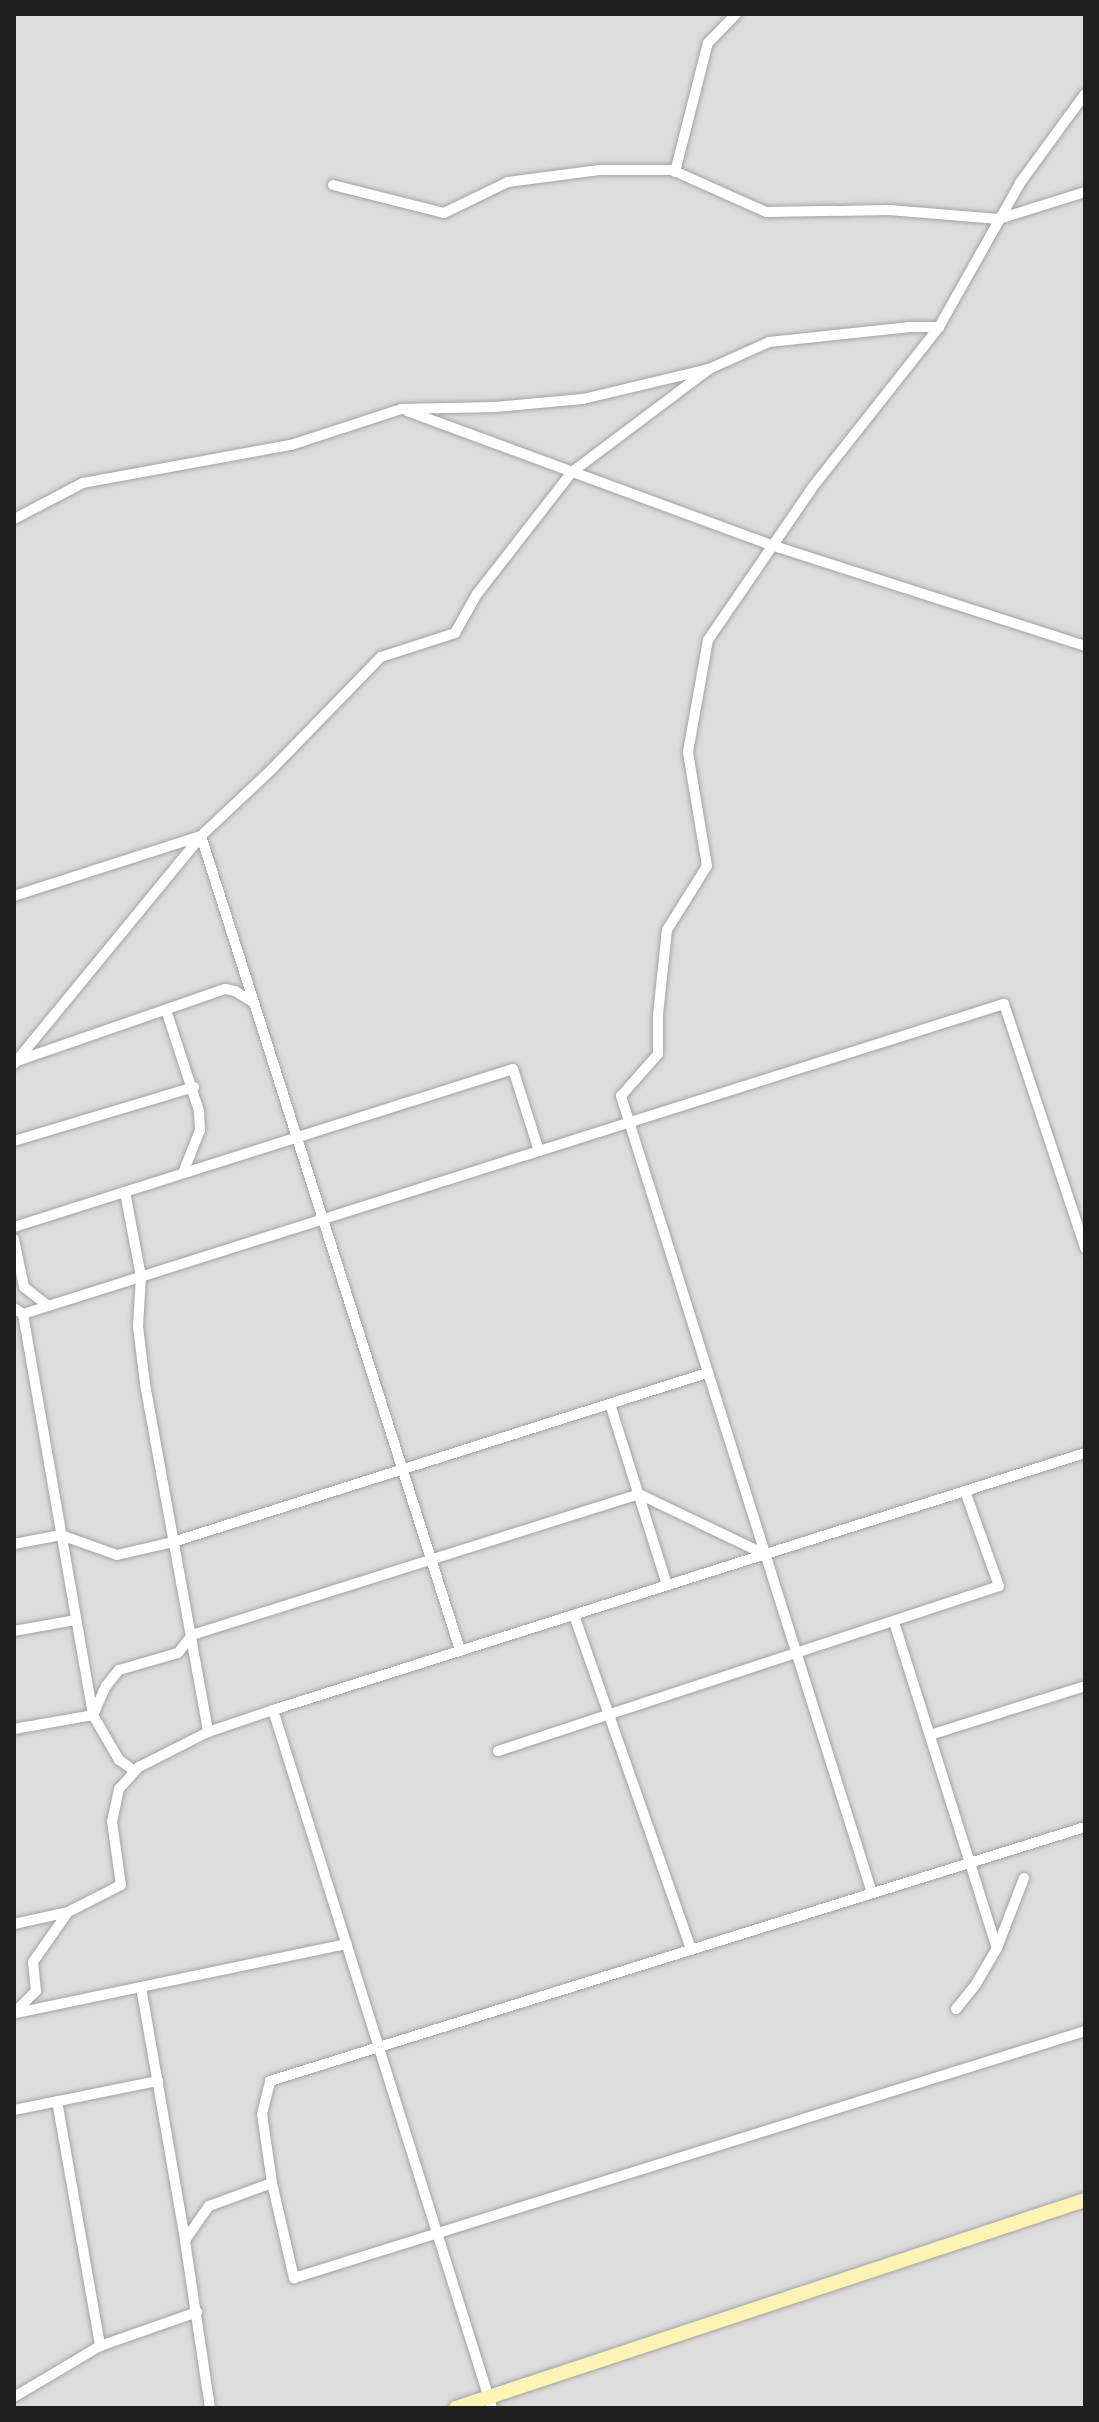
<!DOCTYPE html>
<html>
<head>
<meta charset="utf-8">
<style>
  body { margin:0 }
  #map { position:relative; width:1099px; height:2422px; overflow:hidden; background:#f0eae4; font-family:Roboto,sans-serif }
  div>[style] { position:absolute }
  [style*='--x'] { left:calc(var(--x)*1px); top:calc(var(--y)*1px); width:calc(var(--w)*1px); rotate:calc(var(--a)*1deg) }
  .residential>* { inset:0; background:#dddcdc; transform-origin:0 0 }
  .roads { filter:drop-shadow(0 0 2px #a3a3a3) drop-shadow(0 0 2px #a3a3a3) }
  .minor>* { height:10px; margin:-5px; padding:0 5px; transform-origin:5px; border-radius:5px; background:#fff }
  .secondary>* { height:14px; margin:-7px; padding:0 7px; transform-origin:7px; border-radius:7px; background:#fdf3b5 }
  span { translate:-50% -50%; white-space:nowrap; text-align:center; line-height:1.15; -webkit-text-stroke:8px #fff; paint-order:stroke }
  .frame { position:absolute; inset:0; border:16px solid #1f1f1f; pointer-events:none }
</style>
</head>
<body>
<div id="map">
  <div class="residential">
    <div style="left:14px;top:14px;width:1071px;height:2394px"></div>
  </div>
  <div class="roads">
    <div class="minor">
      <div style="--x:675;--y:172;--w:133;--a:-75.7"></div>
      <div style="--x:708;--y:43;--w:40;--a:-46"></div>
      <div style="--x:333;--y:185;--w:114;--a:14.2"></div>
      <div style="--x:444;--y:213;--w:71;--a:-25.8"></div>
      <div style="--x:508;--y:182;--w:92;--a:-7.5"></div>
      <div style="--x:599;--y:170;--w:73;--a:0"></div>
      <div style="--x:672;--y:170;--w:103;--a:24.1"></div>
      <div style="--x:766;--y:212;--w:123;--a:-0.9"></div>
      <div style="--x:889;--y:210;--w:110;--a:4.7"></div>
      <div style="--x:999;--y:219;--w:90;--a:-17.4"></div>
      <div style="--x:407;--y:411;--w:388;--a:20.2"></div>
      <div style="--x:771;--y:545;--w:330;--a:17.8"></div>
      <div style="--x:14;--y:519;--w:78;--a:-27.6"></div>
      <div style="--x:83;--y:483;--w:211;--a:-10.4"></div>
      <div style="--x:291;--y:445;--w:116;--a:-18.1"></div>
      <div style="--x:401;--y:409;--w:94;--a:-1.2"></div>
      <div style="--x:495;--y:407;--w:88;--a:-5.2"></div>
      <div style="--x:583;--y:399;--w:130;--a:-13.4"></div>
      <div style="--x:709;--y:369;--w:66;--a:-24.2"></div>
      <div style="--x:769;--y:342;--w:142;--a:-6.1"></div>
      <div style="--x:910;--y:327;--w:29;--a:0"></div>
      <div style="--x:14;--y:896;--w:196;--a:-17.8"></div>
      <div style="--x:201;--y:836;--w:854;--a:72.35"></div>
      <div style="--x:166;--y:1010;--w:106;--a:71.9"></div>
      <div style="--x:199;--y:1111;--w:19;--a:87"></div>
      <div style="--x:200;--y:1130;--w:46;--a:111.6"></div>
      <div style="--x:17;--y:1061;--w:220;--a:-19.1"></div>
      <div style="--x:225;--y:989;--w:10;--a:11"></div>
      <div style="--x:235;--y:991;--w:22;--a:32"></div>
      <div style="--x:14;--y:1064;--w:295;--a:-50.6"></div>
      <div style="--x:201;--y:836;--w:98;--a:-43.3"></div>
      <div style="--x:272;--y:769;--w:156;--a:-45.8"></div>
      <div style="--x:381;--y:657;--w:78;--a:-18"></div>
      <div style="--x:455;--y:633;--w:45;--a:-60.6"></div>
      <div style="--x:477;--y:594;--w:155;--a:-52.1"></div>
      <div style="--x:572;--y:472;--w:171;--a:-36.9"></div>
      <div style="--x:14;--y:1141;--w:188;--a:-16.7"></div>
      <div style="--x:125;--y:1192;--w:86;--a:79.3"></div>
      <div style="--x:141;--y:1277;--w:49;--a:93.5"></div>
      <div style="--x:138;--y:1326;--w:58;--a:83.1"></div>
      <div style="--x:145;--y:1384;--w:354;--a:79.7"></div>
      <div style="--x:14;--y:1227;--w:523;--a:-17.57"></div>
      <div style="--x:513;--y:1069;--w:86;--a:72.4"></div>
      <div style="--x:14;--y:1239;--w:49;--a:78.2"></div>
      <div style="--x:24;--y:1287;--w:31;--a:38"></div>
      <div style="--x:14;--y:1308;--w:11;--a:34"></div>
      <div style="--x:23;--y:1314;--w:407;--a:80.1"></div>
      <div style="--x:93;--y:1715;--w:52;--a:60"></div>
      <div style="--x:119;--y:1760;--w:19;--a:35"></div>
      <div style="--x:23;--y:1314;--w:1029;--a:-17.54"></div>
      <div style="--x:1004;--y:1004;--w:257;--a:71.6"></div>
      <div style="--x:610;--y:1404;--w:190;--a:72.5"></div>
      <div style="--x:14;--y:1544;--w:48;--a:-10.8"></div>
      <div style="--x:61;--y:1535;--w:59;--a:19.7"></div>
      <div style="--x:117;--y:1555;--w:57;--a:-13.1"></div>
      <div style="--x:173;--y:1542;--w:560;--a:-17.56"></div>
      <div style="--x:574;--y:1615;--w:355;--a:70.7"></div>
      <div style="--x:894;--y:1622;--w:342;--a:72.5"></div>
      <div style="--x:14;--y:1631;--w:63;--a:-10.1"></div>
      <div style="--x:273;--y:1710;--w:732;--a:72.58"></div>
      <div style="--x:93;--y:1715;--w:32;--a:-66"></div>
      <div style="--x:106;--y:1686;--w:21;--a:-51"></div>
      <div style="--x:119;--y:1670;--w:61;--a:-16.1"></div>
      <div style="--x:178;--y:1653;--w:23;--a:-52"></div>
      <div style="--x:192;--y:1635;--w:469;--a:-17.5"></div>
      <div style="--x:639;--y:1494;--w:139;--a:25.6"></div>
      <div style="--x:14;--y:1729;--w:80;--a:-10"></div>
      <div style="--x:930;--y:1735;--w:163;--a:-17.5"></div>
      <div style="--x:498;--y:1751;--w:527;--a:-18.23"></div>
      <div style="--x:999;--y:1586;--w:101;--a:-109.7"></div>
      <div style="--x:872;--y:1893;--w:836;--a:-107.48"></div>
      <div style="--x:621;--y:1096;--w:56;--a:-48.6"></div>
      <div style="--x:658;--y:1054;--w:39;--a:-90"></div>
      <div style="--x:658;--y:1015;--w:85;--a:-84"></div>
      <div style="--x:667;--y:930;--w:75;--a:-58"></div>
      <div style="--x:707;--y:866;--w:116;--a:-99.5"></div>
      <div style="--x:688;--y:752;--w:114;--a:-79.9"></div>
      <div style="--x:708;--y:640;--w:184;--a:-55.6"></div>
      <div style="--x:812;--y:488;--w:205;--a:-51.7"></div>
      <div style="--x:939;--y:327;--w:165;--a:-60.6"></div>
      <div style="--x:1020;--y:183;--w:110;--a:-53.9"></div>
      <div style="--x:14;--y:1924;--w:55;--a:-12.5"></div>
      <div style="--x:141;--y:1987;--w:257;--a:80.1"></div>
      <div style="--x:956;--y:2009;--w:32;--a:-51"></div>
      <div style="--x:976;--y:1984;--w:42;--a:-59.7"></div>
      <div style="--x:997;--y:1948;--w:75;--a:-68.9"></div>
      <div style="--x:14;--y:2013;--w:31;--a:-45"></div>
      <div style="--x:36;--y:1991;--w:29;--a:-96"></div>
      <div style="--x:33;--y:1962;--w:61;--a:-55"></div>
      <div style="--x:68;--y:1912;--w:59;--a:-27"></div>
      <div style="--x:121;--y:1885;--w:64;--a:-98.1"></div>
      <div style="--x:112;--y:1822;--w:34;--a:-78"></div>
      <div style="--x:119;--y:1789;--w:30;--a:-48"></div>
      <div style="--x:139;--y:1767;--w:77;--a:-26.9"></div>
      <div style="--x:208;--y:1732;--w:69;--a:-18.7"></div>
      <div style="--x:273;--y:1710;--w:852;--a:-17.56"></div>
      <div style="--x:16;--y:2013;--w:338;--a:-11.8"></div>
      <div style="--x:57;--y:2101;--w:249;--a:80"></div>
      <div style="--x:14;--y:2110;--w:147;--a:-11.4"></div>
      <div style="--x:272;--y:2183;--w:98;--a:77"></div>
      <div style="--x:294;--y:2278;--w:829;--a:-17.34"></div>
      <div style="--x:14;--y:2397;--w:100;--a:-30.7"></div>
      <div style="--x:100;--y:2346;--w:103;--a:-19.3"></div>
      <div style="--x:210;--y:2408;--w:170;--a:-98.5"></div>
      <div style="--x:185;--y:2240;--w:42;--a:-54.8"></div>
      <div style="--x:209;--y:2206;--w:67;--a:-20.1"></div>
      <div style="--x:272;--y:2183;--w:70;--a:-98.2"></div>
      <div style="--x:262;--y:2114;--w:34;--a:-76"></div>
      <div style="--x:270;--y:2081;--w:854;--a:-17.31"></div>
    </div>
    <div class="secondary">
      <div style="--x:456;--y:2408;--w:662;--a:-18.3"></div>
    </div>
  </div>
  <div class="frame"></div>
</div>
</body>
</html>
